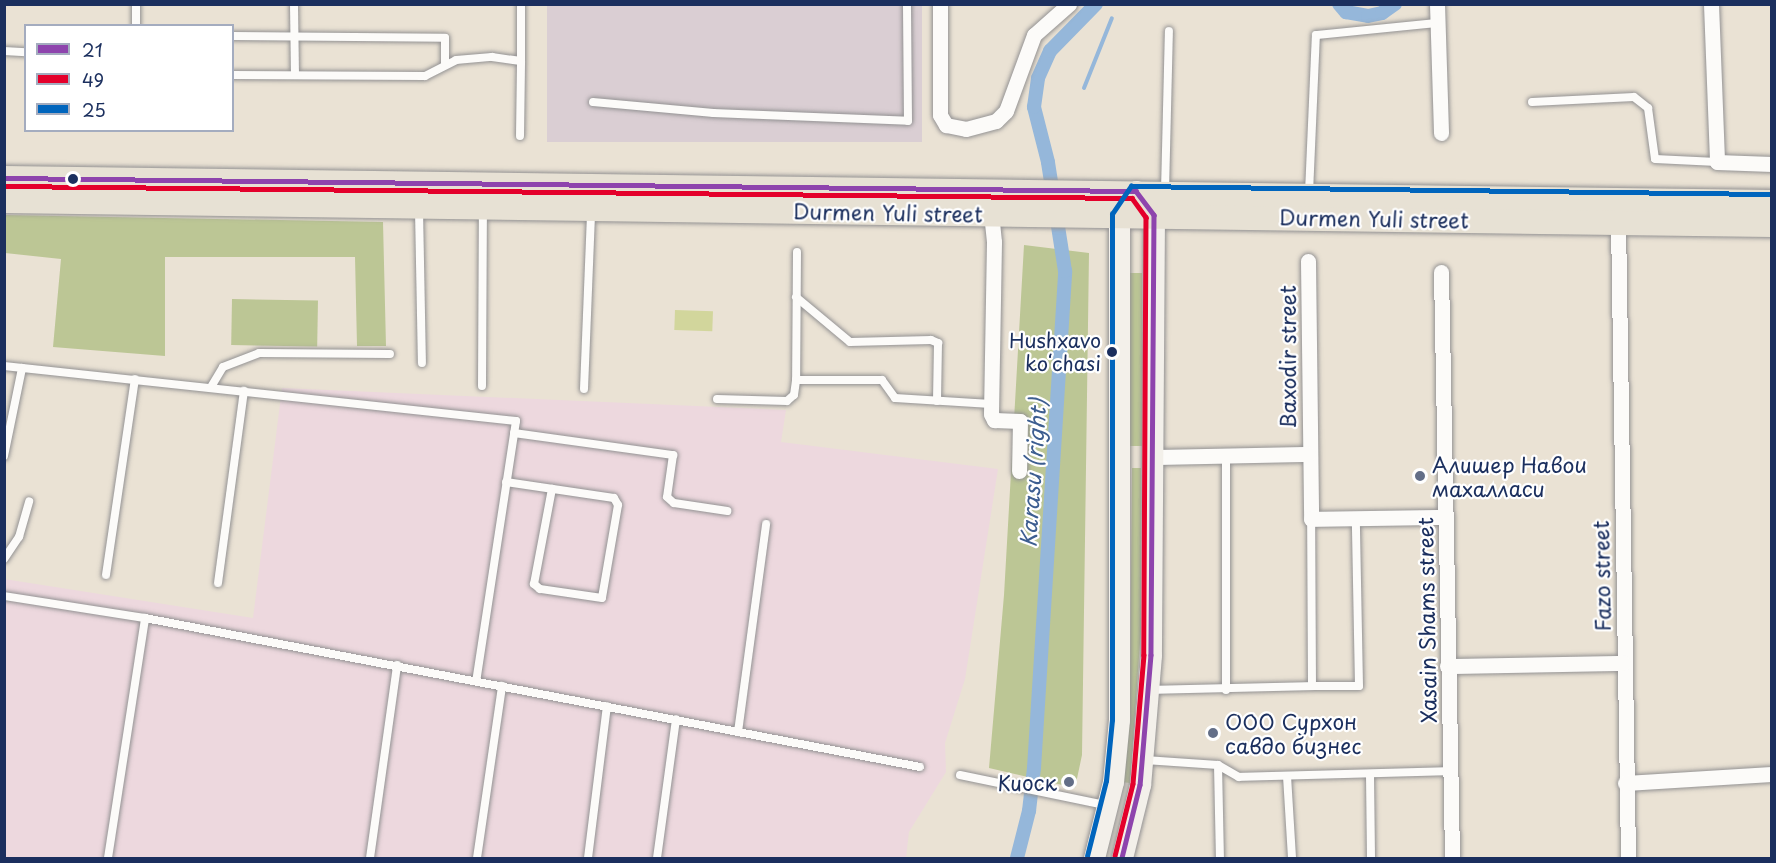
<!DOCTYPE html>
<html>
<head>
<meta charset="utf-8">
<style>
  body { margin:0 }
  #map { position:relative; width:1776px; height:863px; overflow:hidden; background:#eae2d4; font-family:"Playpen Sans",sans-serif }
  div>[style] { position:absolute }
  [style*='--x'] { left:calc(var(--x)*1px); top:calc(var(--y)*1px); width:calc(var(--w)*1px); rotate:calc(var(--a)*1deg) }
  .built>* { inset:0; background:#edd8de }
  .industrial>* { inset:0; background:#daced3; transform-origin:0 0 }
  .green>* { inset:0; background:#d2d69c; transform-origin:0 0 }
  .forest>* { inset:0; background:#bcc695; transform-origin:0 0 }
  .stream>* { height:4px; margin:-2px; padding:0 2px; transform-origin:2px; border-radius:2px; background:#95b7da }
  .canal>* { height:14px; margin:-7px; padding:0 7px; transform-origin:7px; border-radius:7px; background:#95b7da }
  .roads { filter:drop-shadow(0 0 2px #939293) drop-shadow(0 0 2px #939293) }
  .lane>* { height:8px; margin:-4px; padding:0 4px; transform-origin:4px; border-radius:4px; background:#fcfbf9 }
  .street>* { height:15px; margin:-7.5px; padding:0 7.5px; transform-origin:7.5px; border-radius:7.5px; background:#fcfbf9 }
  .secondary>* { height:21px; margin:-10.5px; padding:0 10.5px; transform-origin:10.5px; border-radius:10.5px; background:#f3f0ea }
  .primary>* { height:24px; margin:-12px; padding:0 12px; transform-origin:12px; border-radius:12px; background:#e7e1d4 }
  .bus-1>* { height:4.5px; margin:-2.25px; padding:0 2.25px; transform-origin:2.25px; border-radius:2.25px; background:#8e44ad }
  .bus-2>* { height:4.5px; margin:-2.25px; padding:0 2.25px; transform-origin:2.25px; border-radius:2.25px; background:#e4002b }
  .bus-3>* { height:4.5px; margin:-2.25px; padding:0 2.25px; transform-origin:2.25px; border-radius:2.25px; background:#0065bd }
  .dots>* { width:16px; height:16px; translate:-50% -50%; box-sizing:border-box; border:3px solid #fff; border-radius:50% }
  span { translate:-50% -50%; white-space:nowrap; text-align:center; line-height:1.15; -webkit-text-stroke:4.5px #fff; paint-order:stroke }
  .bus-label { font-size:20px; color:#1b2f5e }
  .right { translate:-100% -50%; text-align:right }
  .street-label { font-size:21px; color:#1b2f5e }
  .poi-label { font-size:21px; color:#1b2f5e }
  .left { translate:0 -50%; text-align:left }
  .water-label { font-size:22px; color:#3d5e90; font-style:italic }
  .frame { position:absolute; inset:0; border:6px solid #1b2f5e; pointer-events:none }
  .legend { position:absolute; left:24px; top:24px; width:210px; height:108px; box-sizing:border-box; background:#fff; border:2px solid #a4acbf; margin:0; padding:8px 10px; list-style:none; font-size:18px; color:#1b2f5e }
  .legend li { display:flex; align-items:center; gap:12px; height:30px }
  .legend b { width:30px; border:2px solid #a4acbf }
</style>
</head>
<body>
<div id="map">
  <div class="built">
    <div style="clip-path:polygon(282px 388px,786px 410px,781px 442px,998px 469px,965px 679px,945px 743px,946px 772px,909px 832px,906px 858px,5px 858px,4px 579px,253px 618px)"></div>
  </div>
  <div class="industrial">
    <div style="left:547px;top:5px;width:375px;height:137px"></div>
  </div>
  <div class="green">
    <div style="left:675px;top:310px;width:38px;height:20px;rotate:2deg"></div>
  </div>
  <div class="forest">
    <div style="clip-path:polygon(5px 215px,383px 222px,386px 346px,357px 346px,355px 257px,165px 257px,165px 356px,53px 347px,61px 259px,5px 253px)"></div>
    <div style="clip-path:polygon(1024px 245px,1089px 253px,1082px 755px,1075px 788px,989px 768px,1004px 595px)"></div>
    <div style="left:1130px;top:273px;width:12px;height:173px"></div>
    <div style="left:232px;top:299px;width:86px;height:46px;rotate:1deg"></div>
    <div style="clip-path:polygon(1132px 468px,1141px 468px,1141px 629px,1130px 783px,1122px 782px,1130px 688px)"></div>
  </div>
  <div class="stream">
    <div style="--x:1084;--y:88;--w:75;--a:-68.2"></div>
  </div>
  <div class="canal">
    <div style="--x:1339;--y:4;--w:11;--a:49"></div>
    <div style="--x:1346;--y:12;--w:22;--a:10"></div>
    <div style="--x:1368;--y:16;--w:14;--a:-12"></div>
    <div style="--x:1382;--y:13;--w:16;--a:-35"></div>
    <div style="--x:1017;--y:858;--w:49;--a:-75.7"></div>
    <div style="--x:1029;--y:811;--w:43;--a:-83.4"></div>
    <div style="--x:1034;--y:768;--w:498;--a:-86.4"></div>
    <div style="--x:1065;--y:271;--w:110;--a:-98.9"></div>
    <div style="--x:1048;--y:162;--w:57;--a:-104.3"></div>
    <div style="--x:1034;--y:107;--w:29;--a:-82"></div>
    <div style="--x:1038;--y:78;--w:30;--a:-66"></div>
    <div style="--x:1050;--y:51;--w:66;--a:-45.6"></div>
  </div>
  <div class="roads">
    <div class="lane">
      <div style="--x:136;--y:4;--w:22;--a:90"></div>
      <div style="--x:294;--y:4;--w:71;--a:89.2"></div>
      <div style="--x:232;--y:36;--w:213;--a:0.5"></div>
      <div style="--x:445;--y:38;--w:26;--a:90"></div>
      <div style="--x:4;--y:51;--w:22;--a:3"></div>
      <div style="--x:232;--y:75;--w:193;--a:0.3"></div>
      <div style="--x:425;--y:76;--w:35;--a:-27"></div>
      <div style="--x:456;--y:60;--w:36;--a:-5"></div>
      <div style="--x:492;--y:57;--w:29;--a:8"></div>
      <div style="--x:521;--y:61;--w:57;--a:-90"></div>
      <div style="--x:593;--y:102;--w:121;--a:5.2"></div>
      <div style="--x:713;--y:113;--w:195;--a:2.3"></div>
      <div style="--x:908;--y:121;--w:117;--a:-90.5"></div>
      <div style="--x:1532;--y:102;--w:102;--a:-2.8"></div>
      <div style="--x:1634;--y:97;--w:18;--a:38"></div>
      <div style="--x:1648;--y:108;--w:51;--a:82.2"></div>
      <div style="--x:1655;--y:159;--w:62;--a:2.8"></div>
      <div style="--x:520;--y:136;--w:75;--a:-89.2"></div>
      <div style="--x:1165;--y:191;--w:160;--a:-88.6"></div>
      <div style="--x:1309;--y:193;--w:158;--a:-87.5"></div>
      <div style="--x:1316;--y:35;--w:122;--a:-5.7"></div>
      <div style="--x:419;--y:210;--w:153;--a:88.9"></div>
      <div style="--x:797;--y:252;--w:128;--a:90.4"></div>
      <div style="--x:796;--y:380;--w:86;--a:0"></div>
      <div style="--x:882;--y:380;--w:22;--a:54"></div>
      <div style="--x:895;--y:398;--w:96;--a:3.6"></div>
      <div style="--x:796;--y:297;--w:70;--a:39.8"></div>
      <div style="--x:850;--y:342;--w:81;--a:-1.4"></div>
      <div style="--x:931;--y:340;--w:8;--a:23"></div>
      <div style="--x:938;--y:343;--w:58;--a:91"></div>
      <div style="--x:4;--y:366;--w:515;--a:6.13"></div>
      <div style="--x:516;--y:421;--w:263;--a:98.7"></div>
      <div style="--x:482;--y:386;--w:175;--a:-89.7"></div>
      <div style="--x:211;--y:387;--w:23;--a:-59"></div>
      <div style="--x:223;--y:367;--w:39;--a:-21"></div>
      <div style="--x:259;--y:353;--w:131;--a:0.4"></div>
      <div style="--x:584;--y:389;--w:176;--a:-87.7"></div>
      <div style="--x:717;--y:399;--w:70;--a:1.6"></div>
      <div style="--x:787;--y:401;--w:9;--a:-41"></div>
      <div style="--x:794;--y:395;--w:15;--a:-82"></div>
      <div style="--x:514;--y:433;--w:161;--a:7.9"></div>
      <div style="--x:673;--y:455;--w:42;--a:98.1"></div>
      <div style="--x:667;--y:497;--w:9;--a:41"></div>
      <div style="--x:674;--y:503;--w:54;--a:8.6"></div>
      <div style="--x:1226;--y:455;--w:235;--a:90"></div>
      <div style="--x:4;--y:456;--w:90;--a:-78.4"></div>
      <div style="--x:506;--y:482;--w:109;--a:8.4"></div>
      <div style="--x:614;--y:498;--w:8;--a:60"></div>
      <div style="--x:618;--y:505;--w:94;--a:99.8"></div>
      <div style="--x:602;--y:598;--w:63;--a:-171.7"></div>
      <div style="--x:540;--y:589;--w:8;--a:-140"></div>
      <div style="--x:534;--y:584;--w:97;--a:-79.3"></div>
      <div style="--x:4;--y:559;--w:27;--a:-56"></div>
      <div style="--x:19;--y:537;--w:37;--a:-74"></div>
      <div style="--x:106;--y:575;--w:198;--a:-81.6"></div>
      <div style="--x:218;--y:583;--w:194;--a:-82.3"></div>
      <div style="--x:4;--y:596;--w:143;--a:8.9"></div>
      <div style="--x:145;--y:618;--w:789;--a:10.88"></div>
      <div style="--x:1312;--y:686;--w:47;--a:0"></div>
      <div style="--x:1359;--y:686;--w:163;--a:-91.1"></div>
      <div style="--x:1151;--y:690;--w:161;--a:-1.4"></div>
      <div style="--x:1312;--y:686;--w:167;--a:-90.3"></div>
      <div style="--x:738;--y:732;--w:210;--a:-82.3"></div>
      <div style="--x:1145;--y:760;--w:73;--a:3.9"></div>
      <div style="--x:1218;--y:765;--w:93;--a:88.8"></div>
      <div style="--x:1218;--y:765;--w:24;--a:30"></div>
      <div style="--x:1239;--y:777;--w:211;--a:-1.6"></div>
      <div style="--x:960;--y:775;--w:148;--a:11.7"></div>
      <div style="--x:1370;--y:775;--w:83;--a:89.3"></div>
      <div style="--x:1287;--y:776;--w:82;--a:86.5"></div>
      <div style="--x:108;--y:858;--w:243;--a:-81.2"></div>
      <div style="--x:370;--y:858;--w:195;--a:-82"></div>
      <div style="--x:477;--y:858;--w:174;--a:-81.7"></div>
      <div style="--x:588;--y:858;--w:153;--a:-82.9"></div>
      <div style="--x:657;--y:858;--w:140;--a:-82.2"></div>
    </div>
    <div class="street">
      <div style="--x:940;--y:4;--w:111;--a:90"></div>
      <div style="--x:940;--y:115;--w:12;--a:59"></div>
      <div style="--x:946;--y:125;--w:20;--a:11"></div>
      <div style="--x:966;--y:129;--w:31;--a:-15"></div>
      <div style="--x:996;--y:121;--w:14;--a:-45"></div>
      <div style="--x:1006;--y:111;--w:81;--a:-69.8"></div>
      <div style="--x:1034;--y:35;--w:47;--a:-41.5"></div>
      <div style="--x:1437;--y:4;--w:129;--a:88.2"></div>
      <div style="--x:1711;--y:4;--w:158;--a:87.8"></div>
      <div style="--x:1717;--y:162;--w:55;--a:2.1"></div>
      <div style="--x:991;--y:213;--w:29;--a:84"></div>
      <div style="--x:994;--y:242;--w:172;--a:91"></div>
      <div style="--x:991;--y:414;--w:7;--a:63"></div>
      <div style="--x:994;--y:420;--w:26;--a:2"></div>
      <div style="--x:1020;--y:421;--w:50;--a:91.1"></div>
      <div style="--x:1618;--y:221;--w:637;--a:89.1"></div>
      <div style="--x:1308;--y:261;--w:258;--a:89.3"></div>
      <div style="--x:1311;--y:519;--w:134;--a:-0.9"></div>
      <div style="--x:1441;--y:272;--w:586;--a:88.92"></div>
      <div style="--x:1152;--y:457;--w:156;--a:-1.1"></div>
      <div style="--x:1447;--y:666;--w:176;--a:-1"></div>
      <div style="--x:1625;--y:783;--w:147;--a:-3.5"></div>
    </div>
    <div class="secondary">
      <div style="--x:1094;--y:858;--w:78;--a:-76"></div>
      <div style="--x:1113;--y:782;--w:62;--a:-84.5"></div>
      <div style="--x:1119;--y:720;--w:505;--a:-90"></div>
      <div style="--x:1119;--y:215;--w:29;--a:-55"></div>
      <div style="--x:1136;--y:191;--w:30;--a:53"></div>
      <div style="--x:1154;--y:215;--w:440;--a:90.4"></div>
      <div style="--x:1151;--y:655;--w:130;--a:94.8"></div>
      <div style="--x:1140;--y:785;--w:75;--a:103.9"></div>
    </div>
    <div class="primary">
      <div style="--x:4;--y:178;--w:1768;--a:0.78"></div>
      <div style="--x:4;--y:201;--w:1768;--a:0.78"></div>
    </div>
  </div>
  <div class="bus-1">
    <div style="--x:4;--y:178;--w:1132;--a:0.66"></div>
    <div style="--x:1136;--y:191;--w:30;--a:53"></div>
    <div style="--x:1154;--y:215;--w:440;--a:90.4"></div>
    <div style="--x:1151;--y:655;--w:130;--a:94.8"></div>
    <div style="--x:1140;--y:785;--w:75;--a:103.9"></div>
  </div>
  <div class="bus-2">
    <div style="--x:4;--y:186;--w:1128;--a:0.61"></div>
    <div style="--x:1132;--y:198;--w:24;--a:54"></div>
    <div style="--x:1146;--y:217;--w:438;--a:90.3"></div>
    <div style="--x:1144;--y:655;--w:129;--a:94.9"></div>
    <div style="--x:1133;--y:784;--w:74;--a:104"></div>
  </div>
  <div class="bus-3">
    <div style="--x:1087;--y:856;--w:77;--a:-75.8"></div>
    <div style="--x:1106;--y:781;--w:61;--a:-84.4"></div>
    <div style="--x:1112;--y:720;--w:506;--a:-90"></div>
    <div style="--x:1112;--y:214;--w:34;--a:-56"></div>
    <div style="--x:1131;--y:186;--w:641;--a:0.72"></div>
  </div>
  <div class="dots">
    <div style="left:73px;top:179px;background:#1b2f5e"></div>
    <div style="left:1112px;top:352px;background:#1b2f5e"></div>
    <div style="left:1420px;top:476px;background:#636e87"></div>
    <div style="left:1213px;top:733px;background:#636e87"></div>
    <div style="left:1069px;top:782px;background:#636e87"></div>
  </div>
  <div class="bus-label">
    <span class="right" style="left:1101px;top:352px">Hushxavo<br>koʻchasi</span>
  </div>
  <div class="street-label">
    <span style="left:888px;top:212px;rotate:1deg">Durmen Yuli street</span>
    <span style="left:1374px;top:218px;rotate:1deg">Durmen Yuli street</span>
    <span style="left:1287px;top:357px;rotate:-90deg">Baxodir street</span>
    <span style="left:1601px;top:576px;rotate:-91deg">Fazo street</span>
    <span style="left:1426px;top:620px;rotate:-91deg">Xasain Shams street</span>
  </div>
  <div class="poi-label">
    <span class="left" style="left:1432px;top:476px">Алишер Навои<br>махалласи</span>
    <span class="left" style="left:1225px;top:733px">ООО Сурхон<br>савдо бизнес</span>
    <span class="right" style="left:1057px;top:782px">Киоск</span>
  </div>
  <div class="water-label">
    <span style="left:1032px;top:473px;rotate:-86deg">Karasu (right)</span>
  </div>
  <div class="frame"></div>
  <ul class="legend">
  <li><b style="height:8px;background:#8e44ad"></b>21</li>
  <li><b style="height:8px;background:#e4002b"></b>49</li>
  <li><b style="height:8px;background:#0065bd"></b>25</li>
  </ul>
</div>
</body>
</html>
